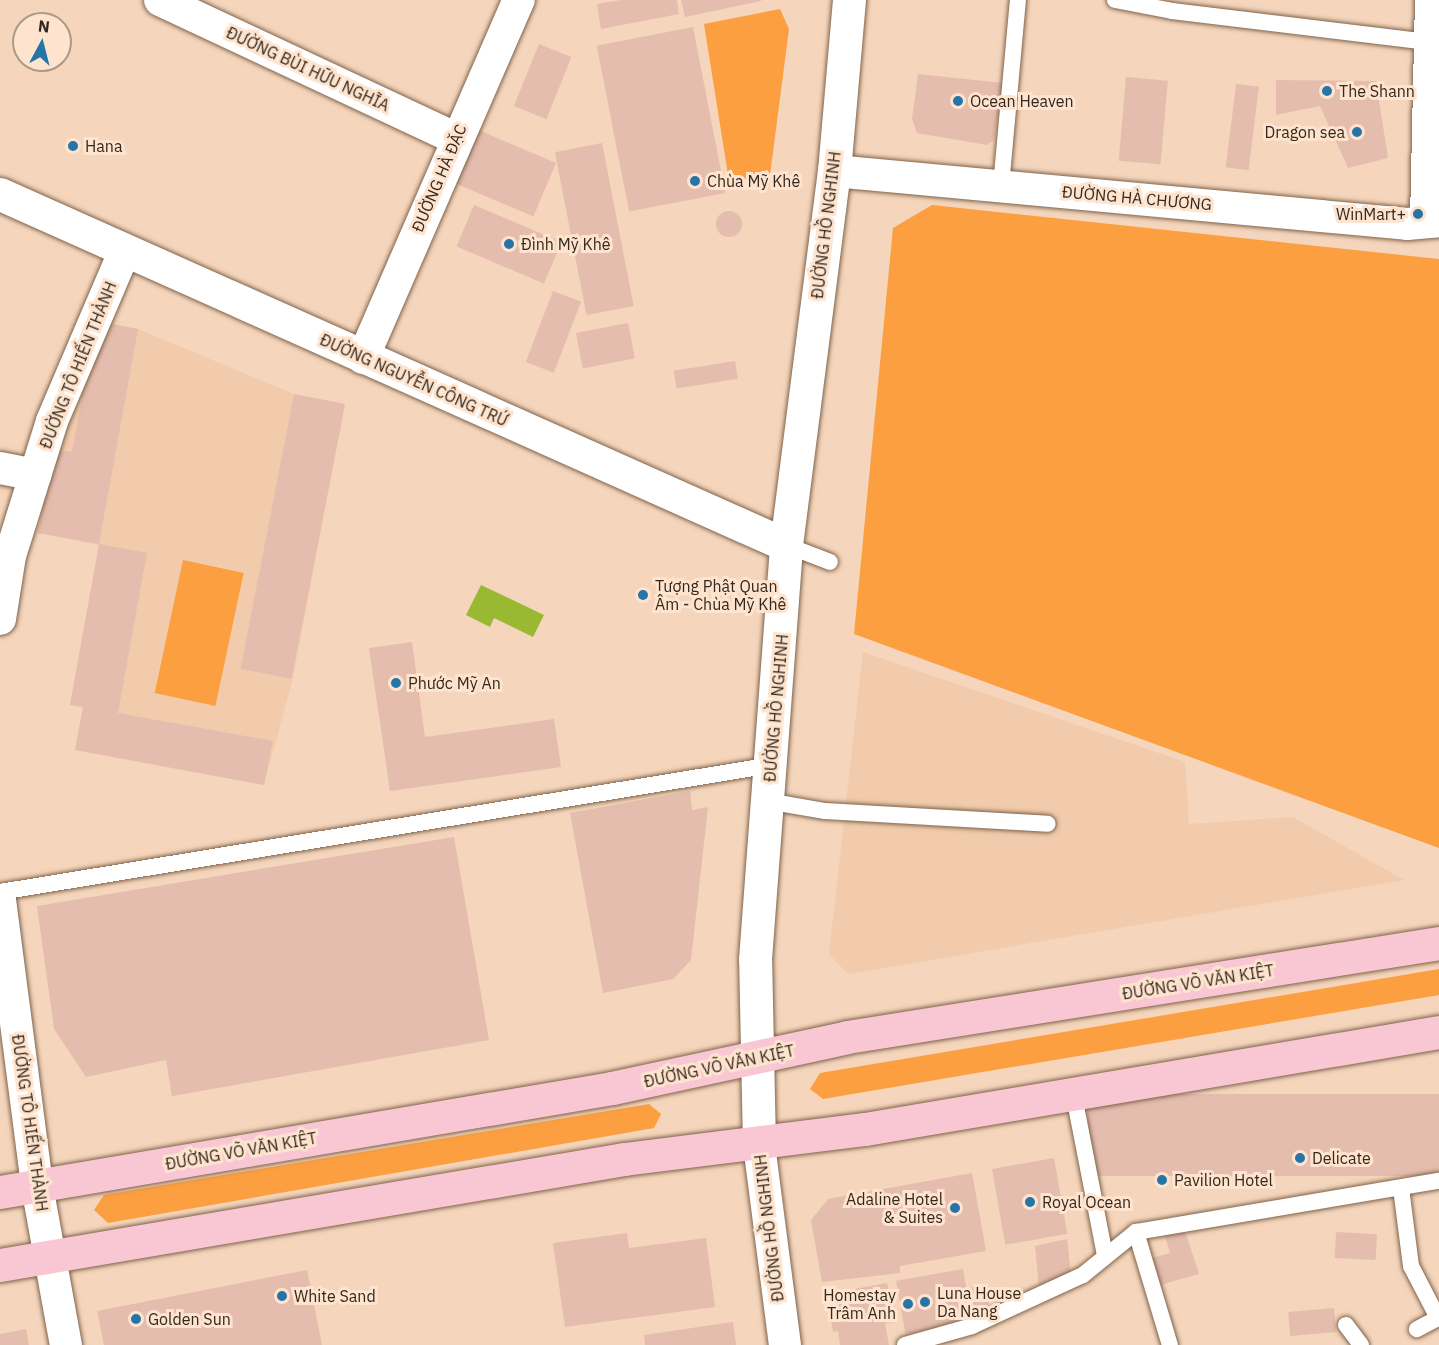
<!DOCTYPE html>
<html>
<head>
<meta charset="utf-8">
<style>
  body { margin:0 }
  #map { position:relative; width:1439px; height:1345px; overflow:hidden; background:#f5d5bb; font-family:"IBM Plex Sans",sans-serif }
  div>[style] { position:absolute }
  [style*='--x'] { left:calc(var(--x)*1px); top:calc(var(--y)*1px); width:calc(var(--w)*1px); rotate:calc(var(--a)*1deg) }
  .built>* { inset:0; background:#f1cbab }
  .green>* { inset:0; background:#fb9f41; transform-origin:0 0 }
  .water>* { inset:0; background:#99b932 }
  .building>* { inset:0; background:#e5bdae; transform-origin:0 0 }
  .round { border-radius:50% }
  .roads { filter:drop-shadow(0 0 2px #7f634b) drop-shadow(0 0 2px #7f634b) }
  .lane>* { height:16px; margin:-8px; padding:0 8px; transform-origin:8px; border-radius:8px; background:#fff }
  .street>* { height:32px; margin:-16px; padding:0 16px; transform-origin:16px; border-radius:16px; background:#fff }
  .secondary>* { height:33px; margin:-16.5px; padding:0 16.5px; transform-origin:16.5px; border-radius:16.5px; background:#fff }
  .primary>* { height:33px; margin:-16.5px; padding:0 16.5px; transform-origin:16.5px; border-radius:16.5px; background:#f9c7d4 }
  .dots>* { width:16px; height:16px; translate:-50% -50%; box-sizing:border-box; border:3px solid #fee4ce; border-radius:50% }
  span { translate:-50% -50%; white-space:nowrap; text-align:center; line-height:1.15; -webkit-text-stroke:6px #fee4ce; paint-order:stroke }
  .street-label { font-size:16px; color:#34281e }
  .poi-label { font-size:16px; color:#34281e }
  .left { translate:0 -50%; text-align:left }
  .right { translate:-100% -50%; text-align:right }
  .north { position:absolute; left:12px; top:12px; width:60px; height:60px; box-sizing:border-box; background:#fee4ce; border:2px solid #ad9988; border-radius:50%; rotate:7deg; font-size:16px; font-weight:700; line-height:24px; text-align:center; color:#34281e }
  .north::after { content:''; display:block; margin:auto; width:21px; height:27px; background:#2774a6; clip-path:polygon(50% 0,100% 100%,50% 72%,0 100%) }
</style>
</head>
<body>
<div id="map">
  <div class="built">
    <div style="clip-path:polygon(96px 321px,138px 329px,294px 394px,345px 404px,293px 678px,264px 785px,75px 750px,83px 708px,70px 705px,99px 545px,38px 533px,53px 449px)"></div>
    <div style="clip-path:polygon(863px 652px,1185px 762px,1189px 824px,1293px 817px,1404px 880px,848px 974px,829px 954px)"></div>
  </div>
  <div class="green">
    <div style="clip-path:polygon(780px 9px,789px 29px,770px 175px,729px 181px,704px 24px)"></div>
    <div style="clip-path:polygon(932px 205px,1439px 259px,1439px 848px,854px 634px,893px 228px)"></div>
    <div style="left:183px;top:560px;width:62px;height:136px;rotate:12deg"></div>
    <div style="clip-path:polygon(1439px 969px,1439px 995px,823px 1099px,810px 1089px,820px 1073px)"></div>
    <div style="clip-path:polygon(649px 1104px,661px 1114px,654px 1128px,108px 1223px,94px 1210px,104px 1195px)"></div>
  </div>
  <div class="water">
    <div style="clip-path:polygon(481px 585px,544px 615px,533px 637px,494px 618px,490px 627px,466px 615px)"></div>
  </div>
  <div class="building">
    <div style="clip-path:polygon(621px 0,677px 0,679px 14px,601px 29px,597px 4px)"></div>
    <div style="clip-path:polygon(681px 0,761px 0,761px 1px,685px 17px)"></div>
    <div style="left:693px;top:27px;width:169px;height:98px;rotate:79deg"></div>
    <div style="left:539px;top:44px;width:35px;height:67px;rotate:22deg"></div>
    <div style="clip-path:polygon(918px 74px,1003px 83px,994px 140px,987px 145px,917px 133px,912px 119px)"></div>
    <div style="left:1126px;top:77px;width:42px;height:84px;rotate:5deg"></div>
    <div style="clip-path:polygon(1276px 80px,1376px 81px,1388px 158px,1348px 168px,1320px 106px,1276px 115px)"></div>
    <div style="left:1236px;top:84px;width:23px;height:84px;rotate:7deg"></div>
    <div style="left:476px;top:129px;width:87px;height:58px;rotate:23deg"></div>
    <div style="left:602px;top:143px;width:166px;height:48px;rotate:79deg"></div>
    <div style="left:474px;top:205px;width:95px;height:45px;rotate:23deg"></div>
    <div class="round" style="left:716px;top:211px;width:26px;height:26px"></div>
    <div style="left:553px;top:291px;width:30px;height:76px;rotate:21deg"></div>
    <div style="clip-path:polygon(96px 321px,138px 329px,99px 544px,38px 533px,53px 449px,72px 452px)"></div>
    <div style="left:628px;top:323px;width:36px;height:53px;rotate:79deg"></div>
    <div style="left:735px;top:361px;width:18px;height:62px;rotate:81deg"></div>
    <div style="left:294px;top:394px;width:52px;height:280px;rotate:11deg"></div>
    <div style="clip-path:polygon(99px 544px,147px 553px,118px 713px,273px 741px,264px 785px,75px 750px,83px 707px,70px 705px)"></div>
    <div style="clip-path:polygon(412px 642px,425px 737px,554px 719px,561px 767px,390px 791px,369px 648px)"></div>
    <div style="clip-path:polygon(690px 791px,692px 810px,708px 807px,691px 960px,673px 979px,603px 993px,570px 813px)"></div>
    <div style="clip-path:polygon(454px 837px,489px 1040px,172px 1096px,166px 1060px,86px 1077px,54px 1029px,37px 906px)"></div>
    <div style="left:1439px;top:1094px;width:82px;height:351px;rotate:90deg"></div>
    <div style="left:1054px;top:1158px;width:77px;height:63px;rotate:80deg"></div>
    <div style="clip-path:polygon(972px 1173px,986px 1251px,900px 1266px,900px 1273px,822px 1282px,811px 1220px,828px 1199px)"></div>
    <div style="clip-path:polygon(1184px 1228px,1199px 1274px,1156px 1286px,1148px 1259px,1170px 1253px,1164px 1234px)"></div>
    <div style="left:1336px;top:1232px;width:41px;height:26px;rotate:3deg"></div>
    <div style="clip-path:polygon(627px 1233px,629px 1248px,706px 1238px,715px 1307px,565px 1327px,553px 1243px)"></div>
    <div style="clip-path:polygon(1067px 1239px,1071px 1274px,1039px 1287px,1035px 1246px)"></div>
    <div style="left:963px;top:1269px;width:54px;height:68px;rotate:80deg"></div>
    <div style="clip-path:polygon(307px 1270px,322px 1345px,104px 1345px,97px 1311px)"></div>
    <div style="clip-path:polygon(887px 1283px,895px 1322px,885px 1323px,889px 1345px,840px 1345px,838px 1331px,833px 1332px,827px 1294px)"></div>
    <div style="left:983px;top:1284px;width:30px;height:17px;rotate:73deg"></div>
    <div style="left:1334px;top:1308px;width:24px;height:46px;rotate:85deg"></div>
    <div style="clip-path:polygon(733px 1322px,736px 1345px,645px 1345px,644px 1335px)"></div>
    <div style="clip-path:polygon(26px 1329px,29px 1345px,0 1345px,0 1334px)"></div>
  </div>
  <div class="roads">
    <div class="lane">
      <div style="--x:1115;--y:0;--w:58;--a:10.9"></div>
      <div style="--x:1172;--y:11;--w:260;--a:6.9"></div>
      <div style="--x:1001;--y:186;--w:187;--a:-84.8"></div>
      <div style="--x:786;--y:545;--w:47;--a:21.1"></div>
      <div style="--x:767;--y:801;--w:59;--a:9.8"></div>
      <div style="--x:825;--y:811;--w:223;--a:3.3"></div>
      <div style="--x:0;--y:892;--w:782;--a:-9.34"></div>
      <div style="--x:1073;--y:1091;--w:168;--a:79"></div>
      <div style="--x:1401;--y:1188;--w:79;--a:82.7"></div>
      <div style="--x:1411;--y:1266;--w:59;--a:62.6"></div>
      <div style="--x:1438;--y:1318;--w:24;--a:152"></div>
      <div style="--x:1136;--y:1232;--w:118;--a:73.3"></div>
      <div style="--x:1346;--y:1325;--w:25;--a:53"></div>
      <div style="--x:905;--y:1345;--w:70;--a:-15.8"></div>
      <div style="--x:972;--y:1326;--w:122;--a:-24.7"></div>
      <div style="--x:1083;--y:1275;--w:68;--a:-39.1"></div>
      <div style="--x:1136;--y:1232;--w:307;--a:-9.6"></div>
    </div>
    <div class="street">
      <div style="--x:160;--y:0;--w:326;--a:25.1"></div>
      <div style="--x:834;--y:171;--w:575;--a:5.28"></div>
      <div style="--x:1407;--y:224;--w:32;--a:-5"></div>
      <div style="--x:1426;--y:219;--w:219;--a:-88.7"></div>
      <div style="--x:363;--y:358;--w:391;--a:-66.5"></div>
      <div style="--x:0;--y:468;--w:36;--a:11"></div>
      <div style="--x:0;--y:619;--w:64;--a:-81"></div>
      <div style="--x:10;--y:556;--w:141;--a:-72.7"></div>
      <div style="--x:52;--y:421;--w:186;--a:-66.9"></div>
      <div style="--x:0;--y:900;--w:288;--a:82.6"></div>
      <div style="--x:37;--y:1186;--w:162;--a:79.7"></div>
      <div style="--x:759;--y:1145;--w:202;--a:82.6"></div>
    </div>
    <div class="secondary">
      <div style="--x:0;--y:194;--w:861;--a:24.06"></div>
      <div style="--x:759;--y:1145;--w:186;--a:-91.2"></div>
      <div style="--x:755;--y:959;--w:415;--a:-85.7"></div>
      <div style="--x:786;--y:545;--w:377;--a:-82.7"></div>
      <div style="--x:834;--y:171;--w:172;--a:-85"></div>
    </div>
    <div class="primary">
      <div style="--x:0;--y:1192;--w:621;--a:-9.64"></div>
      <div style="--x:612;--y:1088;--w:240;--a:-12.2"></div>
      <div style="--x:847;--y:1037;--w:599;--a:-9.02"></div>
      <div style="--x:0;--y:1265;--w:633;--a:-9.64"></div>
      <div style="--x:624;--y:1159;--w:243;--a:-7.1"></div>
      <div style="--x:865;--y:1129;--w:582;--a:-9.59"></div>
    </div>
  </div>
  <div class="dots">
    <div style="left:1327px;top:91px;background:#2774a6"></div>
    <div style="left:958px;top:101px;background:#2774a6"></div>
    <div style="left:1357px;top:132px;background:#2774a6"></div>
    <div style="left:73px;top:146px;background:#2774a6"></div>
    <div style="left:695px;top:181px;background:#2774a6"></div>
    <div style="left:1418px;top:214px;background:#2774a6"></div>
    <div style="left:509px;top:244px;background:#2774a6"></div>
    <div style="left:643px;top:595px;background:#2774a6"></div>
    <div style="left:396px;top:683px;background:#2774a6"></div>
    <div style="left:1300px;top:1158px;background:#2774a6"></div>
    <div style="left:1162px;top:1180px;background:#2774a6"></div>
    <div style="left:1030px;top:1202px;background:#2774a6"></div>
    <div style="left:955px;top:1208px;background:#2774a6"></div>
    <div style="left:282px;top:1296px;background:#2774a6"></div>
    <div style="left:925px;top:1302px;background:#2774a6"></div>
    <div style="left:908px;top:1304px;background:#2774a6"></div>
    <div style="left:136px;top:1319px;background:#2774a6"></div>
  </div>
  <div class="street-label">
    <span style="left:308px;top:69px;rotate:25deg">ĐƯỜNG BÙI HỮU NGHĨA</span>
    <span style="left:439px;top:178px;rotate:-67deg">ĐƯỜNG HÀ ĐẶC</span>
    <span style="left:1137px;top:198px;rotate:5deg">ĐƯỜNG HÀ CHƯƠNG</span>
    <span style="left:826px;top:225px;rotate:-83deg">ĐƯỜNG HỒ NGHINH</span>
    <span style="left:78px;top:365px;rotate:-68deg">ĐƯỜNG TÔ HIẾN THÀNH</span>
    <span style="left:414px;top:380px;rotate:24deg">ĐƯỜNG NGUYỄN CÔNG TRỨ</span>
    <span style="left:776px;top:708px;rotate:-85deg">ĐƯỜNG HỒ NGHINH</span>
    <span style="left:1198px;top:982px;rotate:-9deg">ĐƯỜNG VÕ VĂN KIỆT</span>
    <span style="left:719px;top:1066px;rotate:-12deg">ĐƯỜNG VÕ VĂN KIỆT</span>
    <span style="left:30px;top:1123px;rotate:82deg">ĐƯỜNG TÔ HIẾN THÀNH</span>
    <span style="left:241px;top:1151px;rotate:-10deg">ĐƯỜNG VÕ VĂN KIỆT</span>
    <span style="left:769px;top:1228px;rotate:-97deg">ĐƯỜNG HỒ NGHINH</span>
  </div>
  <div class="poi-label">
    <span class="left" style="left:1339px;top:91px">The Shann</span>
    <span class="left" style="left:970px;top:101px">Ocean Heaven</span>
    <span class="right" style="left:1345px;top:132px">Dragon sea</span>
    <span class="left" style="left:85px;top:146px">Hana</span>
    <span class="left" style="left:707px;top:181px">Chùa Mỹ Khê</span>
    <span class="right" style="left:1406px;top:214px">WinMart+</span>
    <span class="left" style="left:521px;top:244px">Đình Mỹ Khê</span>
    <span class="left" style="left:655px;top:595px">Tượng Phật Quan<br>Âm - Chùa Mỹ Khê</span>
    <span class="left" style="left:408px;top:683px">Phước Mỹ An</span>
    <span class="left" style="left:1312px;top:1158px">Delicate</span>
    <span class="left" style="left:1174px;top:1180px">Pavilion Hotel</span>
    <span class="right" style="left:943px;top:1208px">Adaline Hotel<br>&amp; Suites</span>
    <span class="left" style="left:1042px;top:1202px">Royal Ocean</span>
    <span class="left" style="left:937px;top:1302px">Luna House<br>Da Nang</span>
    <span class="right" style="left:896px;top:1304px">Homestay<br>Trâm Anh</span>
    <span class="left" style="left:294px;top:1296px">White Sand</span>
    <span class="left" style="left:148px;top:1319px">Golden Sun</span>
  </div>
  <div class="north">N</div>
</div>
</body>
</html>
